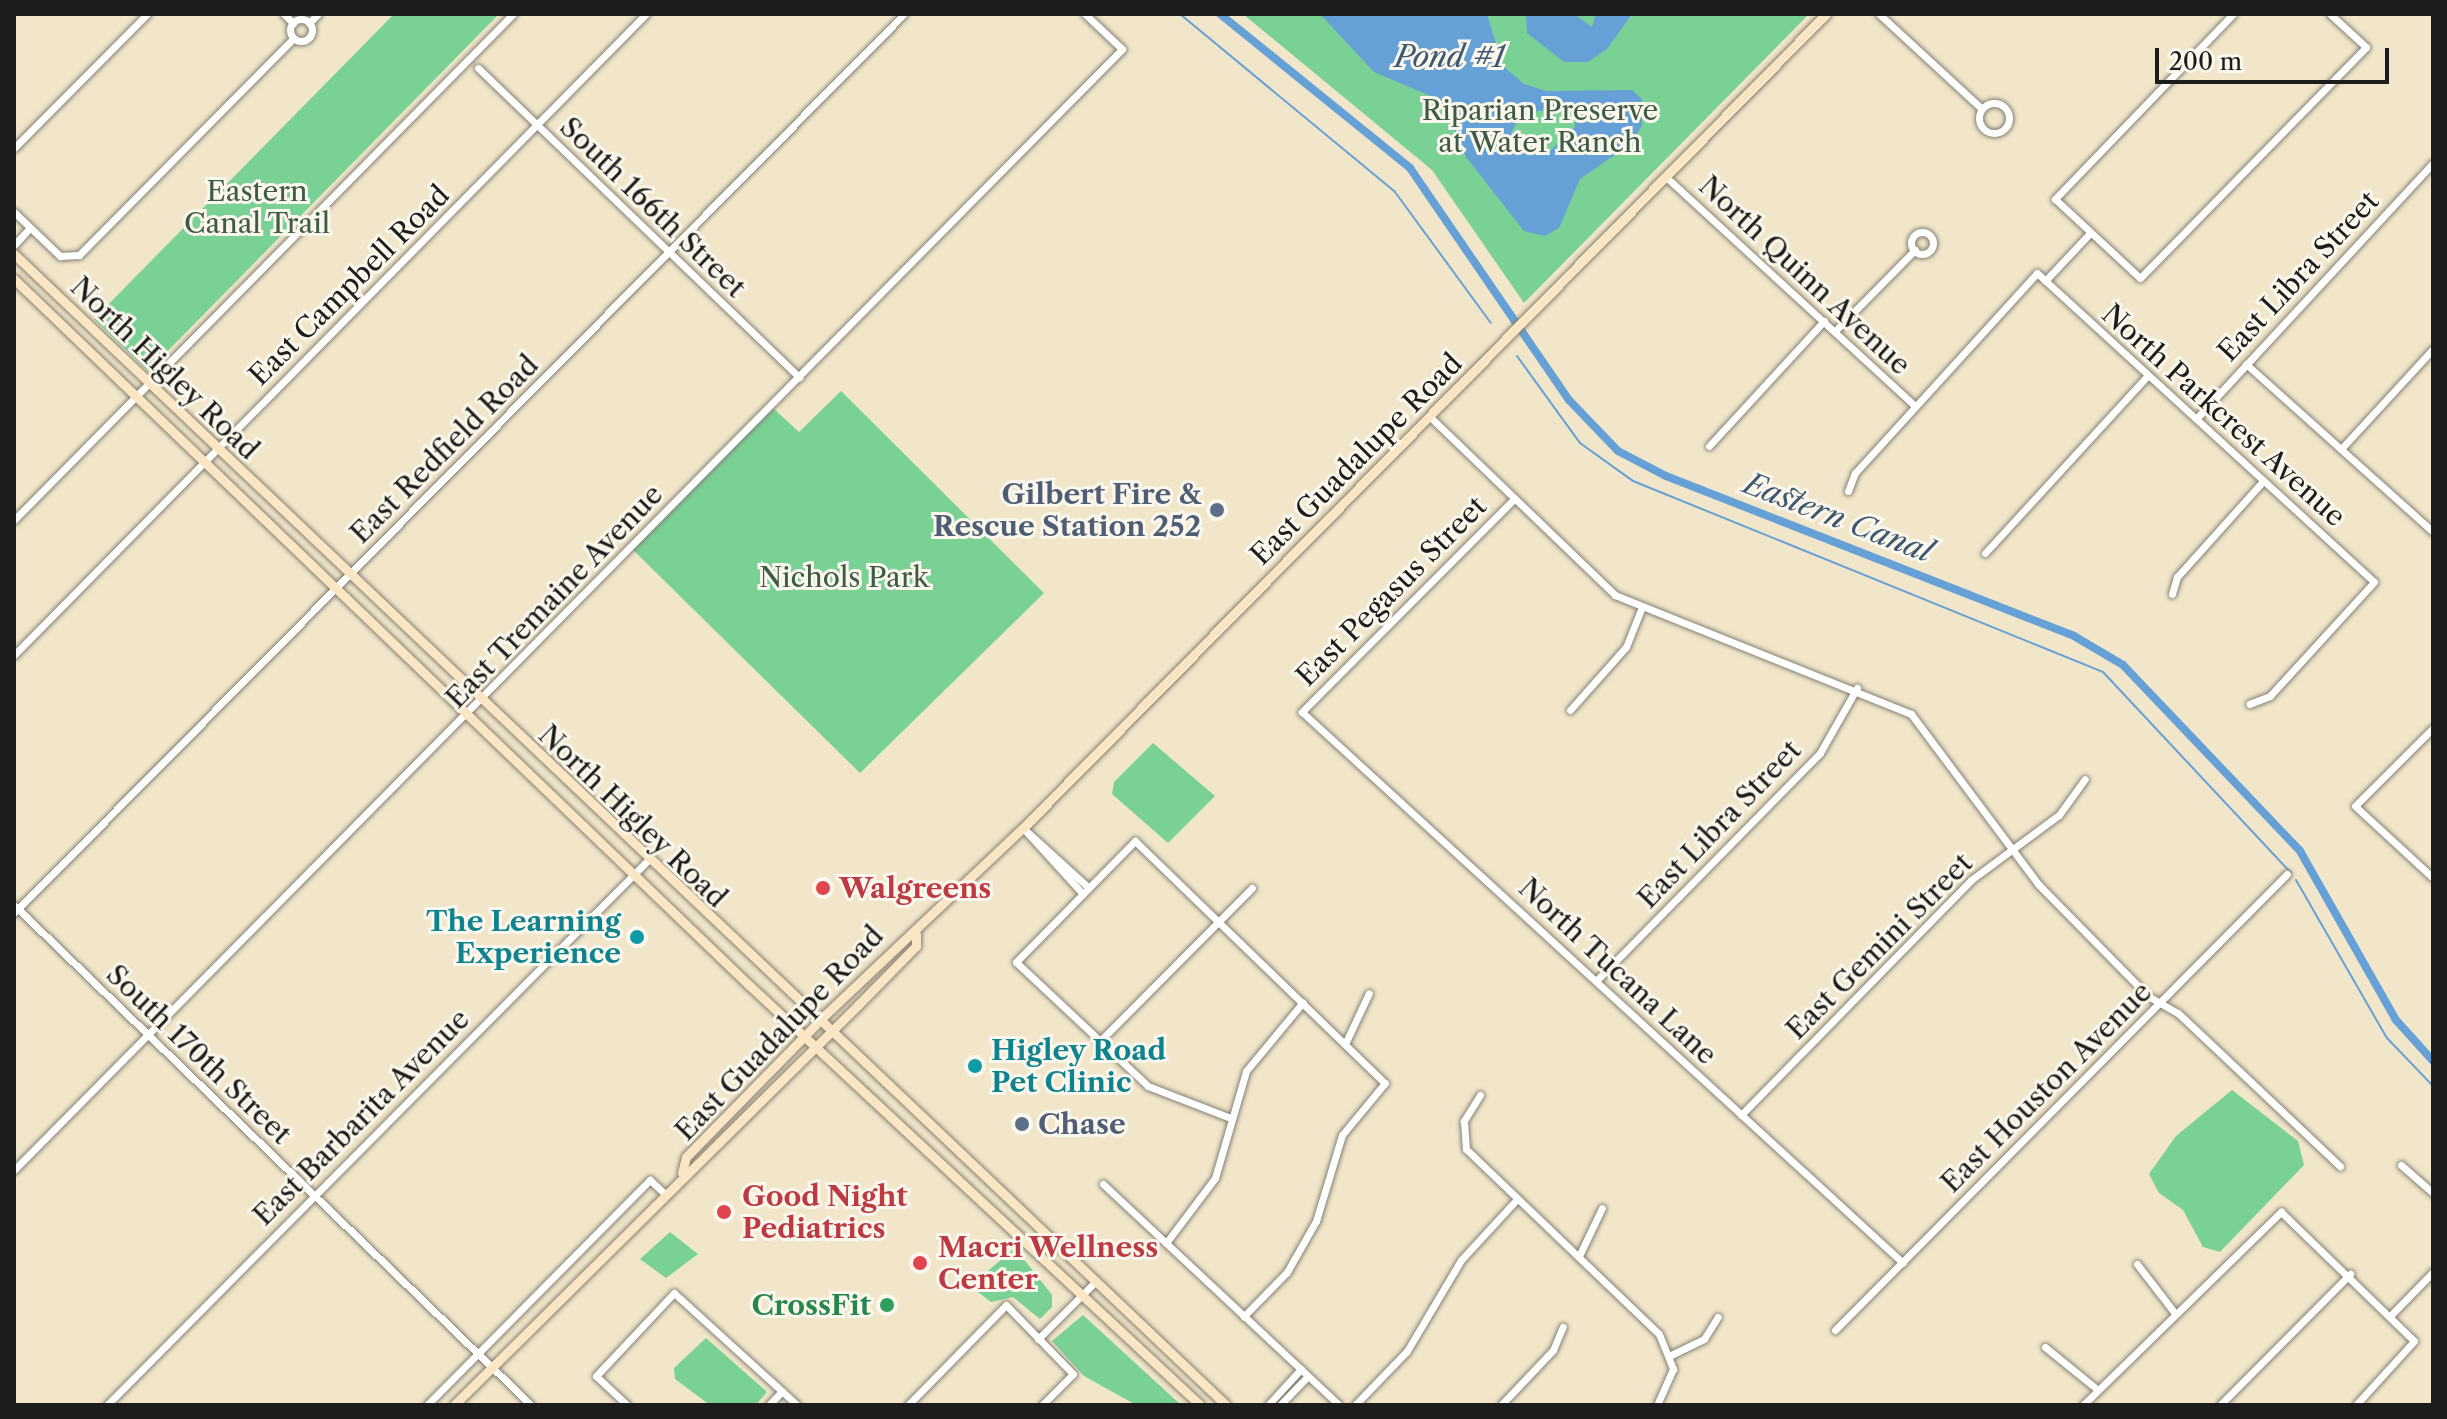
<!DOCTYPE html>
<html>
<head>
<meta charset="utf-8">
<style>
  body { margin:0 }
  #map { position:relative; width:2447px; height:1419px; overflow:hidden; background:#f1e6ca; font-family:"Libre Caslon Text",serif }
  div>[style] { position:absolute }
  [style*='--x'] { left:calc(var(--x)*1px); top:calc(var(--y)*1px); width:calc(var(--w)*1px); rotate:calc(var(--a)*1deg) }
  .green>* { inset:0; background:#79d196 }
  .water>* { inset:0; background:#65a1d6 }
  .stream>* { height:2px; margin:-1px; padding:0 1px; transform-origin:1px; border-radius:1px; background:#65a1d6 }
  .canal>* { height:8px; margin:-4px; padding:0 4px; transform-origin:4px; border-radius:4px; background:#65a1d6 }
  .roads { filter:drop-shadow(0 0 2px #868173) drop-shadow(0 0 2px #868173) }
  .minor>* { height:7px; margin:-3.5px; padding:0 3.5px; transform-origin:3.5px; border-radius:3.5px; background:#fff }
  .minor>.ring { margin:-3.5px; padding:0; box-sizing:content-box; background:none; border:7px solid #fff; border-radius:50% }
  .secondary>* { height:9px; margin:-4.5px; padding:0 4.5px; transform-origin:4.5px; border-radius:4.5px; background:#fbe6c4 }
  .dots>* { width:22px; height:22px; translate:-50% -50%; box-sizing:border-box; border:4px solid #fbf7ec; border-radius:50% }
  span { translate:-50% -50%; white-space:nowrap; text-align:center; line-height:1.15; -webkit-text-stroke:6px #fbf7ec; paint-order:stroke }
  .park-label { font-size:28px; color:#3d5b47 }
  .street-label { font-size:28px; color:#1c1c1c }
  .service-label { font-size:28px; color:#4e5e75; font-weight:700 }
  .right { translate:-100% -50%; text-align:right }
  .left { translate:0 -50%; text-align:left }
  .health-label { font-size:28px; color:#be3a42; font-weight:700 }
  .culture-label { font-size:28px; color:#0d838f; font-weight:700 }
  .leisure-label { font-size:28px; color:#27864d; font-weight:700 }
  .water-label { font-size:30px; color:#3d5870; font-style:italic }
  .frame { position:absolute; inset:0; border:16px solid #1c1c1c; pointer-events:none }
  .scale { position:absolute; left:2155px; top:48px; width:234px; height:36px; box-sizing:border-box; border:4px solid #1c1c1c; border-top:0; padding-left:10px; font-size:24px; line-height:28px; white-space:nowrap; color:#1c1c1c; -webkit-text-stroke:6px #fbf7ec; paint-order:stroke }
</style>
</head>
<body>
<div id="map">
  <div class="green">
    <div style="clip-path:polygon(394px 14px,499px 14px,148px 371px,94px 319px)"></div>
    <div style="clip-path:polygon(1243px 14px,1809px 14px,1524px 303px,1432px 170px)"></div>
    <div style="clip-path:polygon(841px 391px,1044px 593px,860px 773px,630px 547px,773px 408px,799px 432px)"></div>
    <div style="clip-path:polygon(1153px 743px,1215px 796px,1168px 843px,1112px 794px,1114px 782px)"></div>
    <div style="clip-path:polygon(2232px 1090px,2298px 1141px,2304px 1165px,2220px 1252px,2203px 1247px,2183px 1210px,2159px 1193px,2149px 1174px,2176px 1136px)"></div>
    <div style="clip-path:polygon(670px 1232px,698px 1254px,666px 1278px,640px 1259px)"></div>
    <div style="clip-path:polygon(1015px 1248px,1052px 1295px,1052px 1307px,1040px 1319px,1013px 1297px,991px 1302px,970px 1286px)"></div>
    <div style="clip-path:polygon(1083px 1315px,1181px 1405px,1136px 1405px,1084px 1376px,1052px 1341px)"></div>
    <div style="clip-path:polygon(706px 1338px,767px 1392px,756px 1405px,710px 1405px,675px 1379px,674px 1368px)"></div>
  </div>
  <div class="water">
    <div style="clip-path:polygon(evenodd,1320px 14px,1487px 14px,1503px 66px,1524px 84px,1546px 91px,1632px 90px,1642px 99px,1642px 125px,1632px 143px,1580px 179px,1559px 228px,1545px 236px,1524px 231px,1466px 157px,1440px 100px,1374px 72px,1320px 14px,1562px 106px,1575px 113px,1575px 127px,1549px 152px,1534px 154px,1511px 133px,1521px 115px,1562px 106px)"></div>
    <div style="clip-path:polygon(1526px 14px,1574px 14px,1592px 27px,1596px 14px,1632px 14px,1607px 49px,1588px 62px,1564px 62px,1527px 33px)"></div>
  </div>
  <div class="stream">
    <div style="--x:1180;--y:14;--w:279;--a:39.6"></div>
    <div style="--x:1395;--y:192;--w:162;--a:53.8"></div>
    <div style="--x:1517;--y:356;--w:107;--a:54.1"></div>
    <div style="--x:1580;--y:443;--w:65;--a:35.6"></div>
    <div style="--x:1633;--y:481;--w:507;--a:22.12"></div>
    <div style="--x:2103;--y:672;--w:275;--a:46.9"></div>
    <div style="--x:2296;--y:880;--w:182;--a:60.1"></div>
    <div style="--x:2387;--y:1038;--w:66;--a:46.2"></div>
  </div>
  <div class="canal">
    <div style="--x:1220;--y:14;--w:245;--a:39"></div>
    <div style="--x:1410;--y:168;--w:281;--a:55.6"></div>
    <div style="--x:1569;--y:400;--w:71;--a:46.1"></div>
    <div style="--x:1618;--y:451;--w:54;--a:27.5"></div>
    <div style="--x:1666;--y:476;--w:438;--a:21.4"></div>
    <div style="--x:2074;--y:636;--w:57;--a:30.6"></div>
    <div style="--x:2123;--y:665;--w:257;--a:46.4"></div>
    <div style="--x:2300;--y:851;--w:194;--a:60.4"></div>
    <div style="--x:2396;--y:1020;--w:55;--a:47.9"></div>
  </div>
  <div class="roads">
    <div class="minor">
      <div style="--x:284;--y:14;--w:13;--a:45"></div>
      <div style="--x:1879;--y:14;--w:140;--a:42.7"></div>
      <div style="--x:2233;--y:14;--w:257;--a:133.9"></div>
      <div style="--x:2055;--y:199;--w:116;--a:42.9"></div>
      <div style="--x:2140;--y:278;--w:323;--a:-45.6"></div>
      <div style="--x:2366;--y:47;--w:49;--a:-137.5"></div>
      <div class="ring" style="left:290px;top:19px;width:15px;height:15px"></div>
      <div style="--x:309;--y:23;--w:13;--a:-45"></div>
      <div style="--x:478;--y:68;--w:446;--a:43.9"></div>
      <div class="ring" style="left:1979px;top:103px;width:23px;height:23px"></div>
      <div style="--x:14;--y:148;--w:189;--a:-45.2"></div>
      <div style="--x:1666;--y:177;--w:338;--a:42.6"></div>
      <div style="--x:14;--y:212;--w:64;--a:43.7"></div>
      <div style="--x:60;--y:256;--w:19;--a:-3"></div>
      <div style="--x:79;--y:255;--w:305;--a:-45.3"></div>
      <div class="ring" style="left:1911px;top:232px;width:15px;height:15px"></div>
      <div style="--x:14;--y:245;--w:23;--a:-47"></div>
      <div style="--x:2045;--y:281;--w:66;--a:-46.8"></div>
      <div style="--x:1835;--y:331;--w:114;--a:-45.4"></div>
      <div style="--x:2246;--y:364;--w:251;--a:41.9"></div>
      <div style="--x:1429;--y:416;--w:258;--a:43.9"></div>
      <div style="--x:1615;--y:595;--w:319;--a:21.9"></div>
      <div style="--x:1911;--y:714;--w:212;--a:53.2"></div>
      <div style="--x:2038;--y:884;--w:157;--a:45.5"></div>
      <div style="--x:2148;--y:996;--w:34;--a:30"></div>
      <div style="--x:2178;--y:1013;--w:223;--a:43.4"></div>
      <div style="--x:2196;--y:419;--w:349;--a:-47.2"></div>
      <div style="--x:1709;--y:446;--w:170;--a:-47.4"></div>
      <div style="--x:2341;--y:449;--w:136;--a:-47.4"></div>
      <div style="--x:1848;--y:491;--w:19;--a:-69"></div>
      <div style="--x:1855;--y:473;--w:270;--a:-47.7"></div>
      <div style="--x:2037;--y:273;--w:457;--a:42.5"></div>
      <div style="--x:2374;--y:582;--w:154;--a:132.4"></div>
      <div style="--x:2270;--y:696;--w:22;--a:159"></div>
      <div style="--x:1512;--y:501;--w:298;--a:134.9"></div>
      <div style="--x:1302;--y:712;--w:815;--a:42.51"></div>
      <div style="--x:14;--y:520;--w:711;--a:-45.4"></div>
      <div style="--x:1985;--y:553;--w:240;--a:-47.5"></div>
      <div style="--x:2172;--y:594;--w:18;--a:-74"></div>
      <div style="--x:2177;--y:577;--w:129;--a:-48.1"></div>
      <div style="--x:14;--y:655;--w:900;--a:-45.41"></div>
      <div style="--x:1570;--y:710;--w:84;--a:-48.4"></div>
      <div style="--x:1626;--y:647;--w:43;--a:-68.2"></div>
      <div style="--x:2433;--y:728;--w:110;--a:135"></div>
      <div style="--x:2355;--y:806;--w:106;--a:42.7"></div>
      <div style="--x:1023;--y:828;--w:89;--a:47.7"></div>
      <div style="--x:1023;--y:828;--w:89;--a:42.3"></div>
      <div style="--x:14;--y:905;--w:719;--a:44.04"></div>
      <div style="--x:14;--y:913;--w:1265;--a:-45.29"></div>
      <div style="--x:1597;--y:980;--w:318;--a:-45.5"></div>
      <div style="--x:1820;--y:753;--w:75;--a:-60.4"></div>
      <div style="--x:1099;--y:1042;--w:217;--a:-45.2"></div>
      <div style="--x:1345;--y:1044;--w:56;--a:-64.8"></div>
      <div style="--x:1480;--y:1095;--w:31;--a:122"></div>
      <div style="--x:1464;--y:1121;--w:28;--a:86"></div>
      <div style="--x:1466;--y:1149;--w:267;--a:43.8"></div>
      <div style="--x:1659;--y:1334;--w:38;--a:68"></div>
      <div style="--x:1673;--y:1369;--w:39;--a:114"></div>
      <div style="--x:1741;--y:1115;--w:329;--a:-45.6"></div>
      <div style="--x:1971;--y:880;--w:109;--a:-36.5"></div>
      <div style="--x:2059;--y:815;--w:44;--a:-54.2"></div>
      <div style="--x:1228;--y:1117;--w:86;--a:-158.8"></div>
      <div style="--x:1148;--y:1086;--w:181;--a:-136.8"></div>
      <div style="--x:1016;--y:962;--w:170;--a:-45.5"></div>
      <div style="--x:1135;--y:841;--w:348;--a:44.1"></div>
      <div style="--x:1385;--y:1083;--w:67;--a:129.6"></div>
      <div style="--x:1342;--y:1135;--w:90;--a:106.8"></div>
      <div style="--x:1316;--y:1221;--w:59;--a:119.6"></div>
      <div style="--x:1287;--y:1272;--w:62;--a:134.3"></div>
      <div style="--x:2401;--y:1165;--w:43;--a:41.2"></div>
      <div style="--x:14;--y:1170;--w:1576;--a:-45.33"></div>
      <div style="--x:1122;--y:49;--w:51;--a:-136.6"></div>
      <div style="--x:1103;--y:1184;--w:323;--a:43.1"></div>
      <div style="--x:1166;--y:1243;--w:81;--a:-53"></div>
      <div style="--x:1215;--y:1178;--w:111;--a:-73.8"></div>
      <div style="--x:1246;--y:1071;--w:89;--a:-50.4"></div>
      <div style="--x:1579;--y:1256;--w:53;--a:-64.4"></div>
      <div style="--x:2137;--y:1264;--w:61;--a:52.4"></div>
      <div style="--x:2392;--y:1314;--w:59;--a:-45.7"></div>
      <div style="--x:1835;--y:1330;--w:642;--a:-45.25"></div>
      <div style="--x:1038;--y:1339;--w:79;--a:-45"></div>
      <div style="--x:2045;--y:1347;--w:68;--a:39.1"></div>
      <div style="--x:1671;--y:1355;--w:37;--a:-26"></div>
      <div style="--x:1704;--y:1339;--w:26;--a:-58"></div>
      <div style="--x:107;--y:1405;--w:767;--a:-45.21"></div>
      <div style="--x:427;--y:1405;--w:317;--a:-45.3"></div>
      <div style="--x:650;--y:1180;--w:18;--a:43"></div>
      <div style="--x:627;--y:1405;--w:42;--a:-136.9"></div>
      <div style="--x:596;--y:1376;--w:114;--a:-46.8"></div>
      <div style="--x:674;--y:1293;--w:166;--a:42.3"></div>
      <div style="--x:769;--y:1405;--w:19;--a:-47"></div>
      <div style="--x:908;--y:1405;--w:140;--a:-45.6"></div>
      <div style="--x:1006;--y:1305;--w:96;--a:45.8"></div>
      <div style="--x:1073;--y:1374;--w:44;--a:135"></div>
      <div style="--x:1268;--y:1405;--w:49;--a:-47.5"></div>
      <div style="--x:1280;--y:1405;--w:40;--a:-46"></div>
      <div style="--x:1355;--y:1405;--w:75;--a:-46.1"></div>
      <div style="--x:1407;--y:1351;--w:106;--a:-59.3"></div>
      <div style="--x:1461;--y:1260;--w:83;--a:-47.4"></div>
      <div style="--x:1501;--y:1405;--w:76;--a:-46.6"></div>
      <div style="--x:1553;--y:1350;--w:25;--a:-67"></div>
      <div style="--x:2083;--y:1405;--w:277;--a:-44.3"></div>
      <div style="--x:2281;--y:1212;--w:185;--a:44.1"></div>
      <div style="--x:2414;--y:1341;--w:86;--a:132.2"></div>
      <div style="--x:2220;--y:1405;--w:185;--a:-45.2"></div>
    </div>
    <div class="secondary">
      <div style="--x:14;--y:254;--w:1671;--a:43.52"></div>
      <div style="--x:14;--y:279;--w:1019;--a:43.85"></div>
      <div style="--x:749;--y:985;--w:616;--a:42.96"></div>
      <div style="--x:682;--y:1173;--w:16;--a:-76"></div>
      <div style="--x:686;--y:1157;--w:200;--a:-45.6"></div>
      <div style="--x:826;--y:1014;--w:271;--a:-43.4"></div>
      <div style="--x:1023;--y:828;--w:1143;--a:-45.39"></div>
      <div style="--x:454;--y:1405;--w:569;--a:-44.71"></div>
      <div style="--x:858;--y:1005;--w:83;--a:-45.5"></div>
      <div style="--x:916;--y:946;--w:12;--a:-90"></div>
    </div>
  </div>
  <div class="dots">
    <div style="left:1217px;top:510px;background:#5c6f8a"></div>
    <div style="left:823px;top:888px;background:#e0444e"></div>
    <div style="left:637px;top:937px;background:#0f9aa8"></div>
    <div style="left:975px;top:1066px;background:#0f9aa8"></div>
    <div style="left:1022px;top:1124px;background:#5c6f8a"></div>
    <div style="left:724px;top:1212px;background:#e0444e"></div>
    <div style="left:920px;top:1263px;background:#e0444e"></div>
    <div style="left:887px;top:1305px;background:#2e9e5b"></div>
  </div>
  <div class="park-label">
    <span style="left:1540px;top:126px">Riparian Preserve<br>at Water Ranch</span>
    <span style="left:257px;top:207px">Eastern<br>Canal Trail</span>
    <span style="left:844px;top:577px">Nichols Park</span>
  </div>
  <div class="street-label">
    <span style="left:653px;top:207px;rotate:44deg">South 166th Street</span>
    <span style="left:1805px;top:275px;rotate:43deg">North Quinn Avenue</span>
    <span style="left:2298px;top:276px;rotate:-47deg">East Libra Street</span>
    <span style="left:349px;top:285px;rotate:-45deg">East Campbell Road</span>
    <span style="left:165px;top:368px;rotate:44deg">North Higley Road</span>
    <span style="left:2224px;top:415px;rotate:42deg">North Parkcrest Avenue</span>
    <span style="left:444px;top:449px;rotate:-45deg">East Redfield Road</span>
    <span style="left:1356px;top:459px;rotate:-45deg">East Guadalupe Road</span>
    <span style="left:1391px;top:591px;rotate:-45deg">East Pegasus Street</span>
    <span style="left:554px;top:596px;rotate:-46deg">East Tremaine Avenue</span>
    <span style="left:633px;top:816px;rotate:44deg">North Higley Road</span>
    <span style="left:1719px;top:824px;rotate:-46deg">East Libra Street</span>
    <span style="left:1879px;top:946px;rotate:-45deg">East Gemini Street</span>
    <span style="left:1618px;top:971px;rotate:43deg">North Tucana Lane</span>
    <span style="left:779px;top:1033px;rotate:-46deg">East Guadalupe Road</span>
    <span style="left:199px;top:1054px;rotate:44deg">South 170th Street</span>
    <span style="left:2046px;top:1087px;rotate:-45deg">East Houston Avenue</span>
    <span style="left:361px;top:1117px;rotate:-45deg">East Barbarita Avenue</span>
  </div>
  <div class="service-label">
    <span class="right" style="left:1201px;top:510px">Gilbert Fire &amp;<br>Rescue Station 252</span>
    <span class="left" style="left:1038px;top:1124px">Chase</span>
  </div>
  <div class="health-label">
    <span class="left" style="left:839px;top:888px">Walgreens</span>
    <span class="left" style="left:742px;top:1212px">Good Night<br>Pediatrics</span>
    <span class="left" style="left:938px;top:1263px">Macri Wellness<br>Center</span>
  </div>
  <div class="culture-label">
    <span class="right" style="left:621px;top:937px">The Learning<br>Experience</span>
    <span class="left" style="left:991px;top:1066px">Higley Road<br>Pet Clinic</span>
  </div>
  <div class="leisure-label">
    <span class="right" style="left:871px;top:1305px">CrossFit</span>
  </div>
  <div class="water-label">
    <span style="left:1450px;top:57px">Pond #1</span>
    <span style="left:1838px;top:518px;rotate:21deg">Eastern Canal</span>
  </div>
  <div class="frame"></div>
  <div class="scale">200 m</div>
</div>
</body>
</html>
